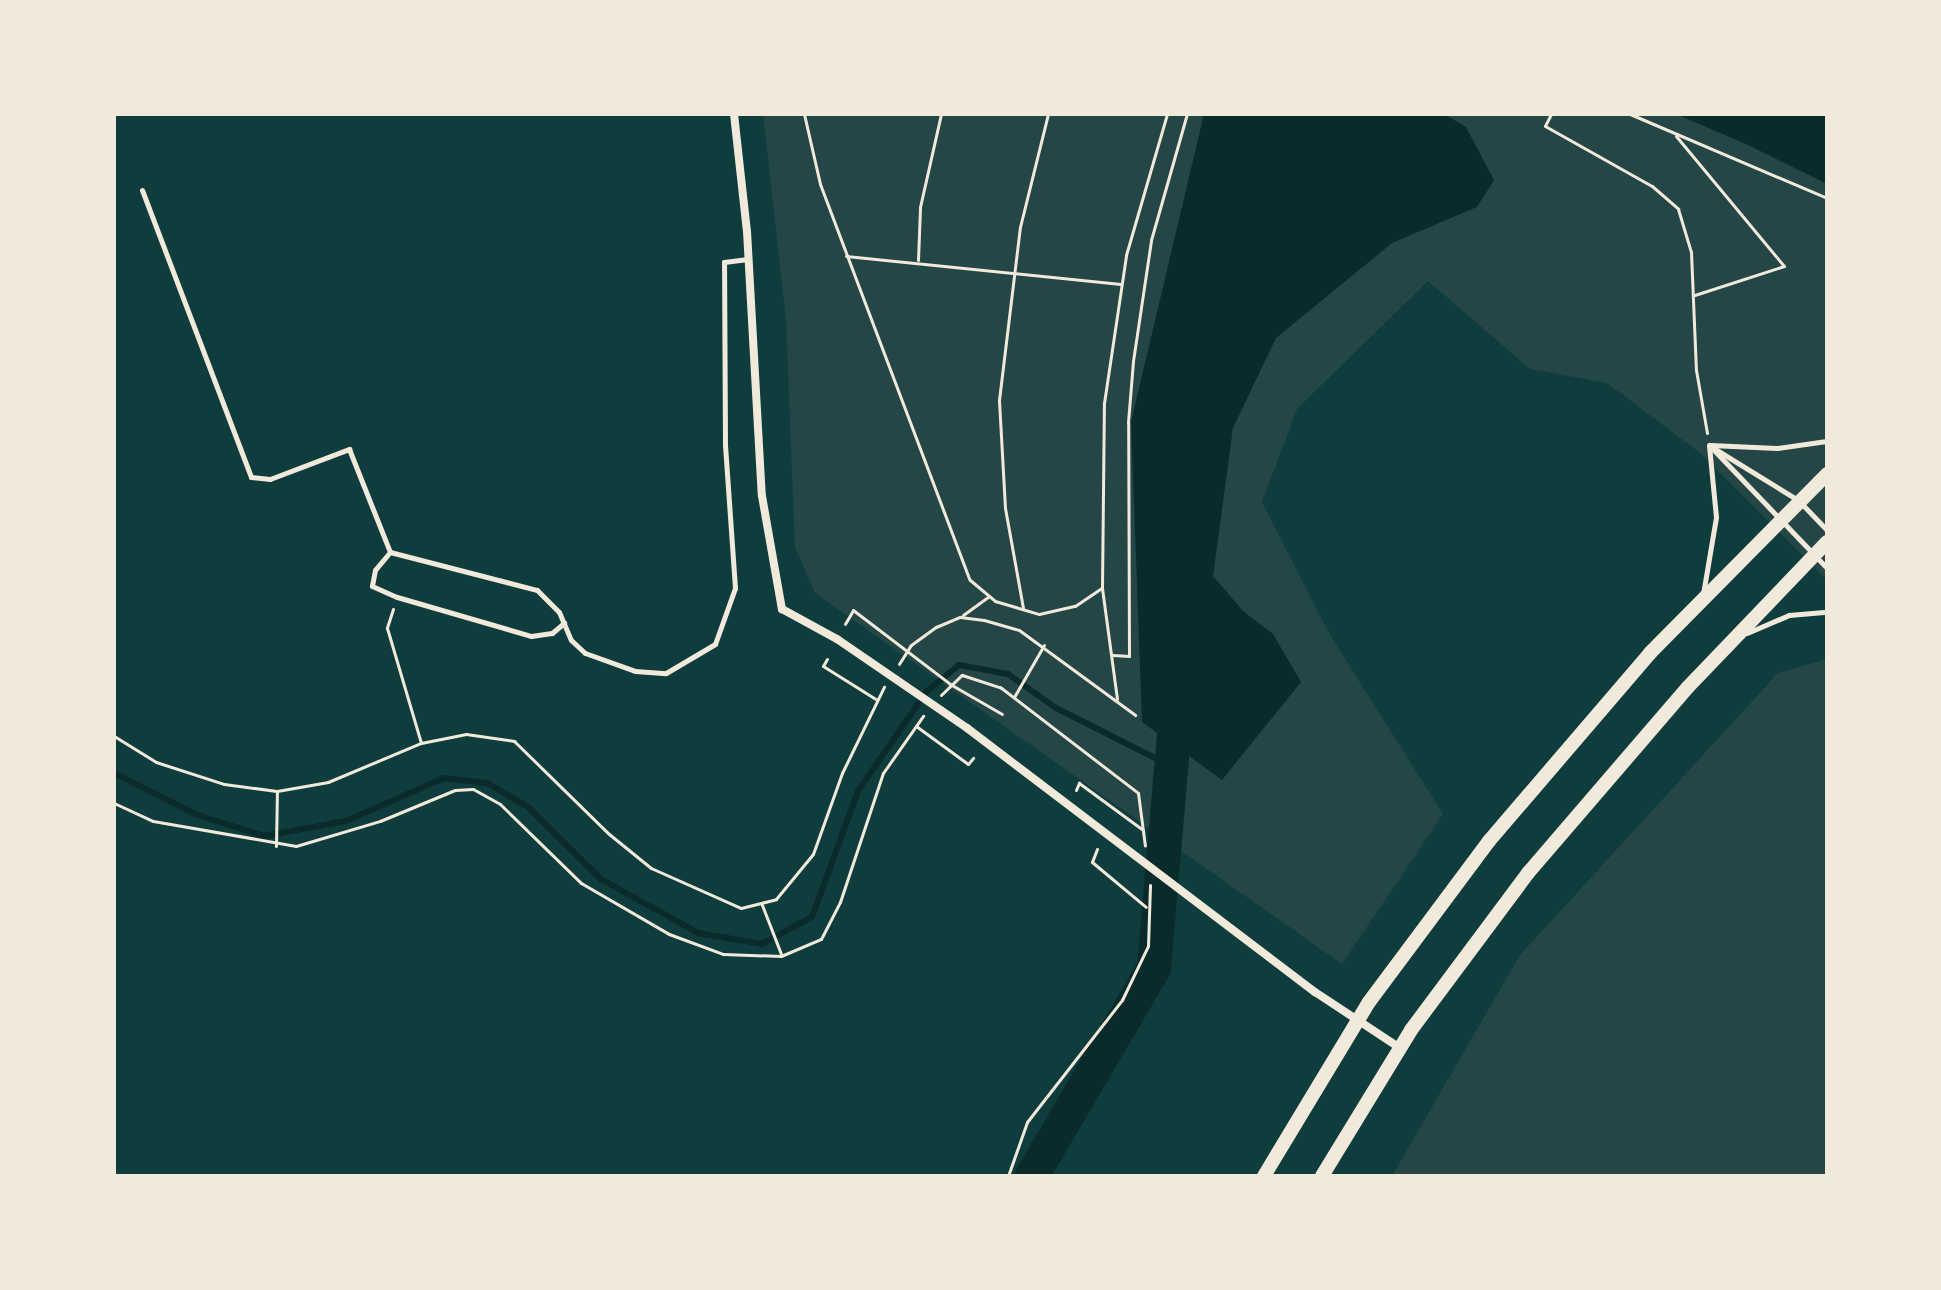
<!DOCTYPE html>
<html>
<head>
<meta charset="utf-8">
<style>
  body { margin:0 }
  #map { position:relative; width:1941px; height:1290px; overflow:hidden; background:#0f3d3e; font-family:"DejaVu Sans",sans-serif }
  div>[style] { position:absolute }
  [style*='--x'] { left:calc(var(--x)*1px); top:calc(var(--y)*1px); width:calc(var(--w)*1px); rotate:calc(var(--a)*1deg) }
  .green>* { inset:0; background:#244646 }
  .water>* { inset:0; background:#0a2a2b }
  .stream>* { height:6px; margin:-3px; padding:0 3px; transform-origin:3px; border-radius:3px; background:#0a2a2b }
  .river>* { height:34px; margin:-17px; padding:0 17px; transform-origin:17px; border-radius:17px; background:#0a2a2b }
  .path>* { height:3px; margin:-1.5px; padding:0 1.5px; transform-origin:1.5px; border-radius:1.5px; background:#f1e9da }
  .service>* { height:5px; margin:-2.5px; padding:0 2.5px; transform-origin:2.5px; border-radius:2.5px; background:#f1e9da }
  .minor>* { height:8px; margin:-4px; padding:0 4px; transform-origin:4px; border-radius:4px; background:#f1e9da }
  .primary>* { height:14px; margin:-7px; padding:0 7px; transform-origin:7px; border-radius:7px; background:#f1e9da }
  span { translate:-50% -50%; white-space:nowrap; text-align:center; line-height:1.15; -webkit-text-stroke:7px #f1e9da; paint-order:stroke }
  .frame { position:absolute; inset:0; border:116px solid #f1e9da; pointer-events:none }
</style>
</head>
<body>
<div id="map">
  <div class="green">
    <div style="clip-path:polygon(763px 114px,1827px 114px,1827px 580px,1700px 453px,1607px 383px,1530px 369px,1428px 281px,1297px 409px,1262px 502px,1330px 635px,1443px 814px,1342px 964px,815px 593px,795px 547px,786px 320px)"></div>
    <div style="clip-path:polygon(1827px 659px,1827px 1176px,1392px 1176px,1520px 955px,1778px 673px)"></div>
  </div>
  <div class="water">
    <div style="clip-path:polygon(1204px 114px,1444px 114px,1466px 127px,1494px 180px,1477px 207px,1392px 243px,1276px 338px,1233px 428px,1213px 576px,1243px 611px,1273px 634px,1301px 682px,1222px 780px,1142px 722px,1131px 422px)"></div>
    <div style="clip-path:polygon(1676px 114px,1827px 114px,1827px 184px,1748px 145px)"></div>
  </div>
  <div class="stream">
    <div style="--x:114;--y:773;--w:91;--a:26.8"></div>
    <div style="--x:195;--y:814;--w:72;--a:17.7"></div>
    <div style="--x:264;--y:836;--w:83;--a:-10.4"></div>
    <div style="--x:346;--y:821;--w:107;--a:-23.7"></div>
    <div style="--x:444;--y:778;--w:43;--a:6.6"></div>
    <div style="--x:487;--y:783;--w:48;--a:30.3"></div>
    <div style="--x:528;--y:807;--w:103;--a:44.6"></div>
    <div style="--x:601;--y:879;--w:111;--a:29.1"></div>
    <div style="--x:698;--y:933;--w:65;--a:9.8"></div>
    <div style="--x:762;--y:944;--w:57;--a:-28.4"></div>
    <div style="--x:812;--y:917;--w:134;--a:-69.9"></div>
    <div style="--x:858;--y:791;--w:121;--a:-55.4"></div>
    <div style="--x:927;--y:691;--w:41;--a:-39.1"></div>
    <div style="--x:959;--y:665;--w:50;--a:10.4"></div>
    <div style="--x:1008;--y:674;--w:59;--a:35.3"></div>
    <div style="--x:1056;--y:708;--w:129;--a:26.8"></div>
  </div>
  <div class="river">
    <div style="--x:1032;--y:1176;--w:241;--a:-59.6"></div>
    <div style="--x:1154;--y:968;--w:270;--a:-85.1"></div>
  </div>
  <div class="path">
    <div style="--x:804;--y:114;--w:72;--a:77.1"></div>
    <div style="--x:820;--y:184;--w:423;--a:69.3"></div>
    <div style="--x:970;--y:580;--w:33;--a:40"></div>
    <div style="--x:995;--y:601;--w:46;--a:16.5"></div>
    <div style="--x:1039;--y:614;--w:37;--a:-13"></div>
    <div style="--x:1075;--y:606;--w:32;--a:-34"></div>
    <div style="--x:1102;--y:588;--w:185;--a:-89.4"></div>
    <div style="--x:1104;--y:403;--w:150;--a:-81.5"></div>
    <div style="--x:1126;--y:255;--w:147;--a:-73.8"></div>
    <div style="--x:1551;--y:114;--w:13;--a:117"></div>
    <div style="--x:1545;--y:126;--w:123;--a:29.3"></div>
    <div style="--x:1652;--y:186;--w:35;--a:41"></div>
    <div style="--x:1678;--y:209;--w:45;--a:73.2"></div>
    <div style="--x:1691;--y:252;--w:118;--a:87.6"></div>
    <div style="--x:1696;--y:370;--w:64;--a:80.1"></div>
    <div style="--x:1630;--y:114;--w:214;--a:23.1"></div>
    <div style="--x:1676;--y:136;--w:169;--a:50.3"></div>
    <div style="--x:1784;--y:266;--w:94;--a:162"></div>
    <div style="--x:846;--y:256;--w:276;--a:5.8"></div>
    <div style="--x:918;--y:260;--w:53;--a:-87.8"></div>
    <div style="--x:920;--y:207;--w:95;--a:-77.3"></div>
    <div style="--x:1102;--y:588;--w:112;--a:82.3"></div>
    <div style="--x:1023;--y:608;--w:102;--a:-100.2"></div>
    <div style="--x:1005;--y:508;--w:108;--a:-93.2"></div>
    <div style="--x:999;--y:400;--w:174;--a:-83.1"></div>
    <div style="--x:1020;--y:227;--w:116;--a:-76.1"></div>
    <div style="--x:393;--y:609;--w:20;--a:108"></div>
    <div style="--x:387;--y:628;--w:120;--a:73.5"></div>
    <div style="--x:963;--y:615;--w:32;--a:-36"></div>
    <div style="--x:845;--y:624;--w:16;--a:-60"></div>
    <div style="--x:853;--y:610;--w:122;--a:37.3"></div>
    <div style="--x:950;--y:684;--w:60;--a:30"></div>
    <div style="--x:1113;--y:655;--w:16;--a:4"></div>
    <div style="--x:1129;--y:656;--w:234;--a:-90.2"></div>
    <div style="--x:1128;--y:422;--w:61;--a:-85.3"></div>
    <div style="--x:1133;--y:361;--w:122;--a:-81.5"></div>
    <div style="--x:1151;--y:240;--w:131;--a:-74.1"></div>
    <div style="--x:827;--y:659;--w:8;--a:120"></div>
    <div style="--x:823;--y:666;--w:64;--a:32.2"></div>
    <div style="--x:899;--y:664;--w:22;--a:-58"></div>
    <div style="--x:911;--y:645;--w:31;--a:-36"></div>
    <div style="--x:936;--y:627;--w:26;--a:-23"></div>
    <div style="--x:960;--y:617;--w:24;--a:7"></div>
    <div style="--x:984;--y:620;--w:36;--a:16"></div>
    <div style="--x:1019;--y:630;--w:144;--a:36.2"></div>
    <div style="--x:941;--y:695;--w:29;--a:-44"></div>
    <div style="--x:962;--y:675;--w:40;--a:18"></div>
    <div style="--x:1000;--y:687;--w:174;--a:37.5"></div>
    <div style="--x:1138;--y:793;--w:53;--a:82.5"></div>
    <div style="--x:1014;--y:697;--w:60;--a:-60"></div>
    <div style="--x:916;--y:726;--w:64;--a:36.2"></div>
    <div style="--x:968;--y:764;--w:8;--a:-50"></div>
    <div style="--x:114;--y:736;--w:49;--a:31.8"></div>
    <div style="--x:156;--y:762;--w:71;--a:17.9"></div>
    <div style="--x:224;--y:784;--w:53;--a:7.5"></div>
    <div style="--x:277;--y:791;--w:52;--a:-10"></div>
    <div style="--x:328;--y:782;--w:101;--a:-22.8"></div>
    <div style="--x:421;--y:743;--w:46;--a:-11.3"></div>
    <div style="--x:466;--y:734;--w:49;--a:8.3"></div>
    <div style="--x:514;--y:741;--w:133;--a:44.4"></div>
    <div style="--x:609;--y:834;--w:54;--a:39"></div>
    <div style="--x:651;--y:868;--w:98;--a:24"></div>
    <div style="--x:741;--y:908;--w:36;--a:-14"></div>
    <div style="--x:776;--y:899;--w:58;--a:-50.6"></div>
    <div style="--x:813;--y:854;--w:86;--a:-70.3"></div>
    <div style="--x:842;--y:773;--w:96;--a:-64"></div>
    <div style="--x:1076;--y:790;--w:8;--a:-67"></div>
    <div style="--x:1079;--y:783;--w:79;--a:36.3"></div>
    <div style="--x:114;--y:803;--w:43;--a:24.8"></div>
    <div style="--x:153;--y:821;--w:145;--a:9.9"></div>
    <div style="--x:296;--y:846;--w:88;--a:-16.6"></div>
    <div style="--x:380;--y:821;--w:81;--a:-22.5"></div>
    <div style="--x:455;--y:790;--w:18;--a:-3"></div>
    <div style="--x:473;--y:789;--w:31;--a:29"></div>
    <div style="--x:500;--y:804;--w:113;--a:44.3"></div>
    <div style="--x:581;--y:883;--w:102;--a:30.1"></div>
    <div style="--x:669;--y:934;--w:58;--a:20.3"></div>
    <div style="--x:723;--y:954;--w:58;--a:2"></div>
    <div style="--x:781;--y:956;--w:43;--a:-23"></div>
    <div style="--x:821;--y:939;--w:42;--a:-62.8"></div>
    <div style="--x:840;--y:902;--w:136;--a:-71.6"></div>
    <div style="--x:883;--y:773;--w:70;--a:-54.9"></div>
    <div style="--x:276;--y:846;--w:55;--a:-89"></div>
    <div style="--x:1097;--y:849;--w:14;--a:111"></div>
    <div style="--x:1092;--y:862;--w:70;--a:39.8"></div>
    <div style="--x:762;--y:905;--w:53;--a:68.8"></div>
    <div style="--x:1008;--y:1176;--w:57;--a:-70.6"></div>
    <div style="--x:1027;--y:1122;--w:155;--a:-52.1"></div>
    <div style="--x:1122;--y:1000;--w:60;--a:-64.3"></div>
    <div style="--x:1148;--y:946;--w:61;--a:-88.1"></div>
  </div>
  <div class="service">
    <div style="--x:142;--y:190;--w:307;--a:69.2"></div>
    <div style="--x:251;--y:477;--w:19;--a:6"></div>
    <div style="--x:270;--y:479;--w:85;--a:-20.8"></div>
    <div style="--x:349;--y:449;--w:111;--a:68.3"></div>
    <div style="--x:390;--y:552;--w:152;--a:14.5"></div>
    <div style="--x:537;--y:590;--w:31;--a:45"></div>
    <div style="--x:559;--y:612;--w:30;--a:67"></div>
    <div style="--x:571;--y:640;--w:19;--a:43"></div>
    <div style="--x:585;--y:653;--w:53;--a:19.8"></div>
    <div style="--x:635;--y:671;--w:31;--a:4"></div>
    <div style="--x:666;--y:673;--w:57;--a:-30.6"></div>
    <div style="--x:715;--y:644;--w:59;--a:-70.3"></div>
    <div style="--x:735;--y:588;--w:143;--a:-94"></div>
    <div style="--x:725;--y:445;--w:183;--a:-90.3"></div>
    <div style="--x:724;--y:262;--w:24;--a:-7"></div>
    <div style="--x:1709;--y:445;--w:170;--a:46.2"></div>
    <div style="--x:1710;--y:445;--w:67;--a:2.6"></div>
    <div style="--x:1777;--y:448;--w:50;--a:-8"></div>
    <div style="--x:1715;--y:449;--w:97;--a:31.6"></div>
    <div style="--x:1798;--y:500;--w:42;--a:46"></div>
    <div style="--x:390;--y:552;--w:23;--a:130"></div>
    <div style="--x:375;--y:570;--w:16;--a:101"></div>
    <div style="--x:372;--y:586;--w:27;--a:24"></div>
    <div style="--x:397;--y:597;--w:140;--a:16.2"></div>
    <div style="--x:531;--y:636;--w:21;--a:-8"></div>
    <div style="--x:552;--y:633;--w:16;--a:-40"></div>
    <div style="--x:1703;--y:594;--w:78;--a:-80.4"></div>
    <div style="--x:1716;--y:517;--w:71;--a:-95.6"></div>
    <div style="--x:1747;--y:633;--w:46;--a:-23.2"></div>
    <div style="--x:1789;--y:615;--w:38;--a:-5"></div>
  </div>
  <div class="minor">
    <div style="--x:734;--y:114;--w:118;--a:83.7"></div>
    <div style="--x:747;--y:231;--w:265;--a:86.8"></div>
    <div style="--x:762;--y:496;--w:115;--a:80"></div>
    <div style="--x:782;--y:609;--w:63;--a:28.6"></div>
    <div style="--x:837;--y:639;--w:158;--a:34.4"></div>
    <div style="--x:967;--y:728;--w:437;--a:37.2"></div>
    <div style="--x:1315;--y:992;--w:102;--a:33.4"></div>
  </div>
  <div class="primary">
    <div style="--x:1264;--y:1176;--w:203;--a:-58.9"></div>
    <div style="--x:1369;--y:1002;--w:201;--a:-53.3"></div>
    <div style="--x:1489;--y:841;--w:248;--a:-49.4"></div>
    <div style="--x:1650;--y:653;--w:252;--a:-45.3"></div>
    <div style="--x:1322;--y:1176;--w:171;--a:-58.6"></div>
    <div style="--x:1411;--y:1030;--w:196;--a:-53.3"></div>
    <div style="--x:1528;--y:873;--w:245;--a:-49.3"></div>
    <div style="--x:1688;--y:687;--w:201;--a:-46.2"></div>
  </div>
  <div class="frame"></div>
</div>
</body>
</html>
